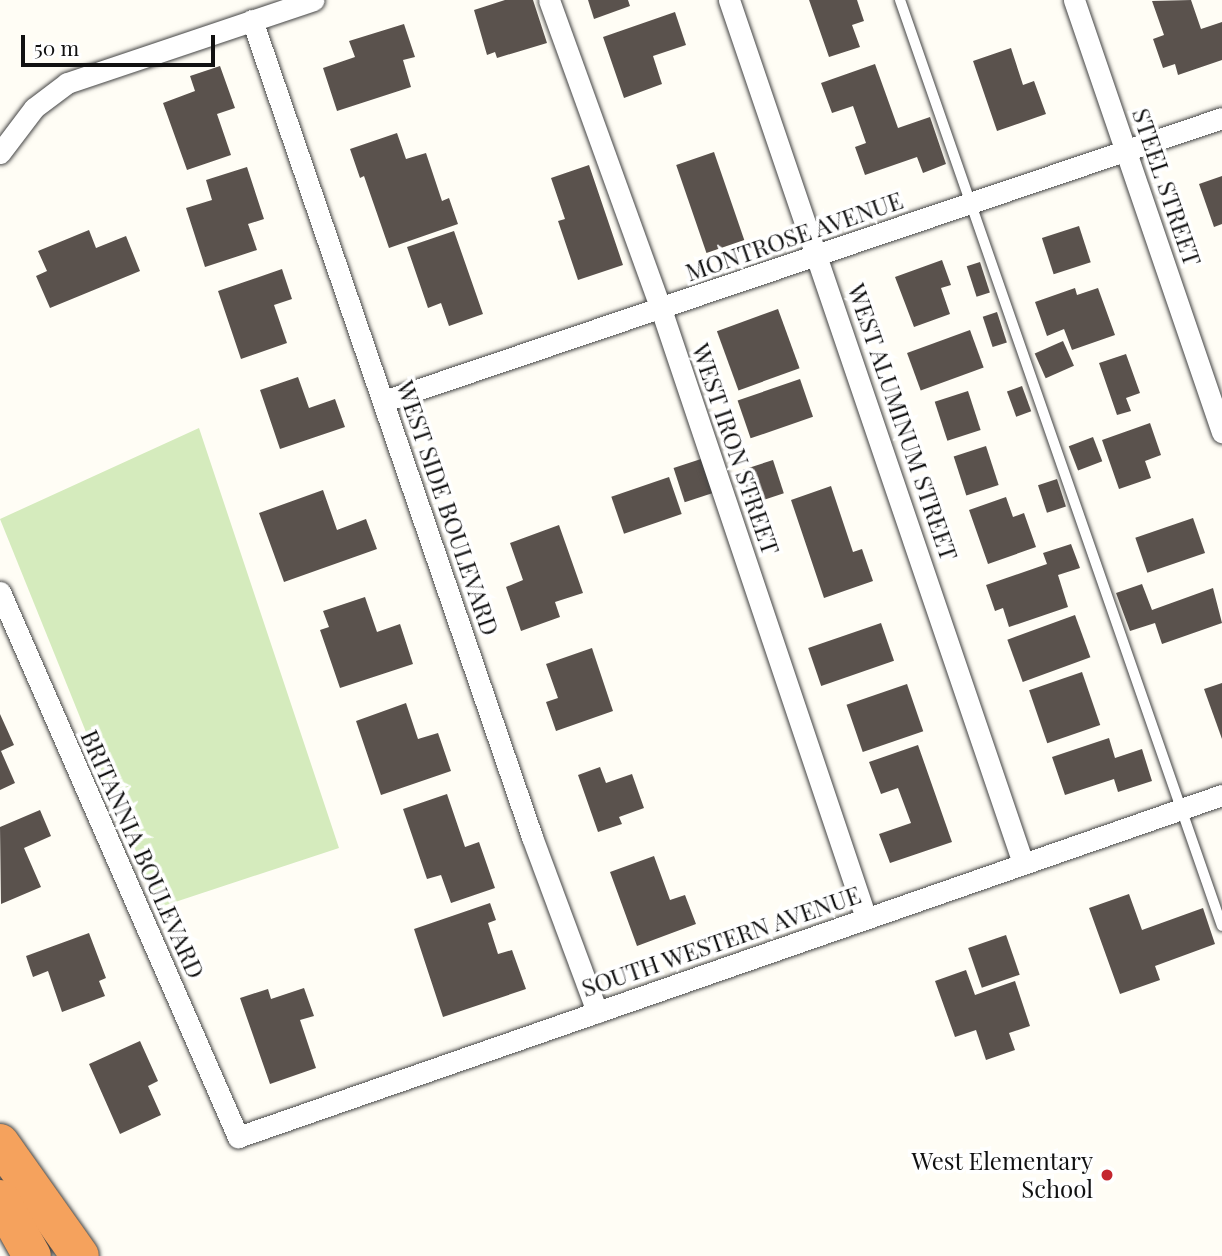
<!DOCTYPE html>
<html>
<head>
<meta charset="utf-8">
<style>
  body { margin:0 }
  #map { position:relative; width:1222px; height:1256px; overflow:hidden; background:#fffdf5; font-family:"Playfair Display",serif }
  div>[style] { position:absolute }
  [style*='--x'] { left:calc(var(--x)*1px); top:calc(var(--y)*1px); width:calc(var(--w)*1px); rotate:calc(var(--a)*1deg) }
  .green>* { inset:0; background:#d5ebbd }
  .building>* { inset:0; background:#5a524d; transform-origin:0 0 }
  .roads { filter:drop-shadow(0 0 2px #444) drop-shadow(0 0 2px #444) }
  .service>* { height:10px; margin:-5px; padding:0 5px; transform-origin:5px; border-radius:5px; background:#fff }
  .minor>* { height:21px; margin:-10.5px; padding:0 10.5px; transform-origin:10.5px; border-radius:10.5px; background:#fff }
  .motorway>* { height:38px; margin:-19px; padding:0 19px; transform-origin:19px; border-radius:19px; background:#f5a25d }
  .dots>* { width:19px; height:19px; translate:-50% -50%; box-sizing:border-box; border:4px solid #fff; border-radius:50% }
  span { translate:-50% -50%; white-space:nowrap; text-align:center; line-height:1.15; -webkit-text-stroke:7px #fff; paint-order:stroke }
  .street-label { font-size:24px; color:#111 }
  .poi-label { font-size:24px; color:#111 }
  .right { translate:-100% -50%; text-align:right }
  .scale { position:absolute; left:21px; top:35px; width:194px; height:32px; box-sizing:border-box; border:4px solid #111; border-top:0; padding-left:9px; font-size:21px; line-height:24px; white-space:nowrap; color:#111; -webkit-text-stroke:5px #fff; paint-order:stroke }
</style>
</head>
<body>
<div id="map">
  <div class="green">
    <div style="clip-path:polygon(199px 428px,339px 848px,157px 908px,0 519px)"></div>
  </div>
  <div class="building">
    <div style="clip-path:polygon(505px 0,533px 0,547px 43px,497px 58px,495px 52px,487px 55px,474px 10px)"></div>
    <div style="clip-path:polygon(588px 0,628px 0,630px 6px,594px 19px)"></div>
    <div style="clip-path:polygon(809px 0,857px 0,864px 21px,852px 25px,860px 47px,829px 57px)"></div>
    <div style="clip-path:polygon(1191px 0,1201px 29px,1222px 22px,1222px 60px,1178px 75px,1175px 64px,1163px 68px,1153px 39px,1164px 35px,1152px 1px)"></div>
    <div style="clip-path:polygon(675px 12px,686px 45px,653px 56px,662px 84px,624px 98px,603px 37px)"></div>
    <div style="clip-path:polygon(404px 24px,415px 57px,403px 60px,411px 87px,337px 111px,323px 68px,355px 57px,349px 41px)"></div>
    <div style="clip-path:polygon(1011px 48px,1023px 85px,1034px 81px,1046px 114px,997px 131px,973px 61px)"></div>
    <div style="clip-path:polygon(875px 64px,898px 128px,930px 117px,946px 164px,923px 173px,917px 157px,865px 175px,855px 147px,866px 143px,853px 106px,832px 113px,821px 83px)"></div>
    <div style="clip-path:polygon(220px 66px,235px 108px,217px 114px,231px 155px,187px 170px,163px 103px,195px 91px,190px 76px)"></div>
    <div style="clip-path:polygon(397px 133px,406px 159px,426px 153px,442px 201px,449px 198px,458px 224px,389px 248px,364px 176px,360px 178px,350px 149px)"></div>
    <div style="left:714px;top:152px;width:93px;height:40px;rotate:71deg"></div>
    <div style="clip-path:polygon(589px 165px,623px 265px,578px 280px,558px 221px,565px 219px,551px 178px)"></div>
    <div style="clip-path:polygon(247px 167px,264px 219px,248px 224px,257px 250px,205px 267px,186px 208px,212px 200px,206px 180px)"></div>
    <div style="clip-path:polygon(1222px 176px,1222px 224px,1214px 227px,1199px 184px)"></div>
    <div style="left:1079px;top:226px;width:38px;height:39px;rotate:72deg"></div>
    <div style="clip-path:polygon(89px 230px,96px 248px,126px 236px,140px 271px,50px 308px,36px 276px,47px 271px,38px 251px)"></div>
    <div style="clip-path:polygon(454px 231px,483px 314px,449px 326px,441px 303px,428px 308px,407px 247px)"></div>
    <div style="clip-path:polygon(942px 260px,951px 285px,941px 288px,950px 314px,914px 327px,895px 277px)"></div>
    <div style="left:980px;top:262px;width:32px;height:14px;rotate:72deg"></div>
    <div style="clip-path:polygon(282px 269px,292px 299px,274px 305px,287px 343px,241px 359px,218px 291px)"></div>
    <div style="clip-path:polygon(1075px 288px,1077px 295px,1098px 288px,1115px 335px,1072px 350px,1064px 329px,1047px 336px,1035px 302px)"></div>
    <div style="left:778px;top:309px;width:63px;height:65px;rotate:70deg"></div>
    <div style="left:997px;top:312px;width:32px;height:15px;rotate:72deg"></div>
    <div style="left:970px;top:330px;width:40px;height:67px;rotate:70deg"></div>
    <div style="left:1063px;top:341px;width:27px;height:31px;rotate:66deg"></div>
    <div style="clip-path:polygon(1126px 354px,1140px 393px,1126px 398px,1131px 411px,1117px 415px,1099px 363px)"></div>
    <div style="clip-path:polygon(298px 377px,309px 408px,335px 399px,345px 427px,280px 449px,260px 390px)"></div>
    <div style="left:800px;top:379px;width:40px;height:66px;rotate:71deg"></div>
    <div style="left:1022px;top:386px;width:27px;height:16px;rotate:70deg"></div>
    <div style="left:968px;top:391px;width:41px;height:35px;rotate:72deg"></div>
    <div style="clip-path:polygon(1150px 423px,1161px 455px,1145px 461px,1151px 478px,1119px 489px,1102px 440px)"></div>
    <div style="left:1093px;top:437px;width:26px;height:26px;rotate:69deg"></div>
    <div style="left:986px;top:446px;width:41px;height:34px;rotate:72deg"></div>
    <div style="left:704px;top:458px;width:36px;height:32px;rotate:72deg"></div>
    <div style="left:773px;top:460px;width:35px;height:34px;rotate:72deg"></div>
    <div style="left:669px;top:477px;width:39px;height:61px;rotate:71deg"></div>
    <div style="left:1057px;top:479px;width:29px;height:20px;rotate:72deg"></div>
    <div style="clip-path:polygon(831px 486px,853px 552px,862px 549px,873px 581px,824px 598px,791px 500px)"></div>
    <div style="clip-path:polygon(323px 490px,337px 530px,366px 519px,377px 549px,284px 582px,259px 513px)"></div>
    <div style="clip-path:polygon(1006px 497px,1013px 517px,1024px 513px,1036px 547px,988px 564px,969px 510px)"></div>
    <div style="left:1193px;top:518px;width:37px;height:61px;rotate:71deg"></div>
    <div style="clip-path:polygon(559px 525px,583px 593px,555px 602px,560px 617px,521px 631px,506px 587px,523px 580px,510px 543px)"></div>
    <div style="clip-path:polygon(1071px 544px,1080px 568px,1058px 575px,1068px 607px,1009px 627px,1003px 608px,995px 611px,986px 585px,1047px 564px,1043px 553px)"></div>
    <div style="clip-path:polygon(1142px 584px,1152px 610px,1213px 588px,1222px 623px,1162px 644px,1155px 623px,1130px 631px,1116px 593px)"></div>
    <div style="clip-path:polygon(365px 597px,377px 632px,400px 624px,413px 664px,340px 688px,320px 630px,329px 627px,323px 611px)"></div>
    <div style="left:1075px;top:615px;width:45px;height:72px;rotate:70deg"></div>
    <div style="left:881px;top:623px;width:40px;height:77px;rotate:71deg"></div>
    <div style="clip-path:polygon(592px 648px,613px 711px,556px 731px,546px 702px,558px 698px,546px 664px)"></div>
    <div style="left:1082px;top:672px;width:56px;height:56px;rotate:71deg"></div>
    <div style="clip-path:polygon(1222px 683px,1222px 739px,1204px 689px)"></div>
    <div style="left:907px;top:684px;width:50px;height:64px;rotate:71deg"></div>
    <div style="clip-path:polygon(406px 703px,418px 739px,438px 733px,451px 771px,381px 795px,356px 721px)"></div>
    <div style="clip-path:polygon(0 714px,14px 745px,1px 751px,15px 783px,0 790px)"></div>
    <div style="clip-path:polygon(1109px 738px,1115px 758px,1142px 749px,1152px 781px,1118px 792px,1114px 779px,1065px 795px,1052px 757px)"></div>
    <div style="clip-path:polygon(918px 745px,952px 842px,890px 863px,879px 834px,911px 823px,898px 788px,881px 794px,869px 762px)"></div>
    <div style="clip-path:polygon(600px 767px,606px 783px,632px 774px,644px 808px,619px 817px,622px 824px,598px 832px,578px 775px)"></div>
    <div style="clip-path:polygon(447px 794px,465px 847px,479px 842px,495px 888px,451px 903px,441px 875px,427px 879px,403px 809px)"></div>
    <div style="clip-path:polygon(40px 810px,51px 836px,24px 848px,41px 887px,1px 904px,0 827px)"></div>
    <div style="clip-path:polygon(654px 856px,670px 900px,685px 895px,696px 924px,637px 946px,610px 872px)"></div>
    <div style="clip-path:polygon(1129px 894px,1142px 930px,1203px 908px,1215px 944px,1155px 966px,1160px 980px,1120px 994px,1089px 908px)"></div>
    <div style="clip-path:polygon(490px 903px,496px 920px,488px 923px,498px 954px,512px 950px,526px 989px,443px 1017px,414px 929px)"></div>
    <div style="clip-path:polygon(89px 933px,106px 978px,99px 981px,105px 996px,62px 1012px,48px 971px,33px 977px,26px 956px)"></div>
    <div style="left:1006px;top:935px;width:42px;height:40px;rotate:71deg"></div>
    <div style="clip-path:polygon(966px 970px,975px 995px,1015px 981px,1030px 1026px,1009px 1033px,1015px 1050px,986px 1060px,976px 1030px,955px 1037px,935px 981px)"></div>
    <div style="clip-path:polygon(304px 988px,314px 1016px,300px 1020px,316px 1068px,270px 1084px,240px 998px,268px 989px,271px 999px)"></div>
    <div style="clip-path:polygon(140px 1041px,158px 1081px,148px 1086px,161px 1115px,120px 1134px,89px 1064px)"></div>
  </div>
  <div class="roads">
    <div class="service">
      <div style="--x:900;--y:0;--w:980;--a:70.83"></div>
    </div>
    <div class="minor">
      <div style="--x:549;--y:0;--w:329;--a:70.1"></div>
      <div style="--x:661;--y:309;--w:643;--a:71.4"></div>
      <div style="--x:729;--y:0;--w:912;--a:71.19"></div>
      <div style="--x:1074;--y:0;--w:457;--a:71.1"></div>
      <div style="--x:252;--y:20;--w:864;--a:71.08"></div>
      <div style="--x:532;--y:837;--w:187;--a:69.6"></div>
      <div style="--x:0;--y:153;--w:56;--a:-52.9"></div>
      <div style="--x:34;--y:108;--w:41;--a:-37.1"></div>
      <div style="--x:67;--y:83;--w:260;--a:-18.6"></div>
      <div style="--x:384;--y:401;--w:884;--a:-18.66"></div>
      <div style="--x:0;--y:592;--w:595;--a:66.41"></div>
      <div style="--x:238;--y:1137;--w:1042;--a:-19.17"></div>
    </div>
    <div class="motorway">
      <div style="--x:0;--y:1143;--w:138;--a:54.7"></div>
      <div style="--x:0;--y:1199;--w:65;--a:60.7"></div>
    </div>
  </div>
  <div class="dots">
    <div style="left:1107px;top:1175px;background:#c4262e"></div>
  </div>
  <div class="street-label">
    <span style="left:1167px;top:187px;rotate:71deg">STEEL STREET</span>
    <span style="left:794px;top:236px;rotate:-19deg">MONTROSE AVENUE</span>
    <span style="left:903px;top:422px;rotate:71deg">WEST ALUMINUM STREET</span>
    <span style="left:736px;top:449px;rotate:71deg">WEST IRON STREET</span>
    <span style="left:448px;top:508px;rotate:71deg">WEST SIDE BOULEVARD</span>
    <span style="left:143px;top:854px;rotate:66deg">BRITANNIA BOULEVARD</span>
    <span style="left:721px;top:941px;rotate:-19deg">SOUTH WESTERN AVENUE</span>
  </div>
  <div class="poi-label">
    <span class="right" style="left:1093px;top:1175px">West Elementary<br>School</span>
  </div>
  <div class="scale">50 m</div>
</div>
</body>
</html>
